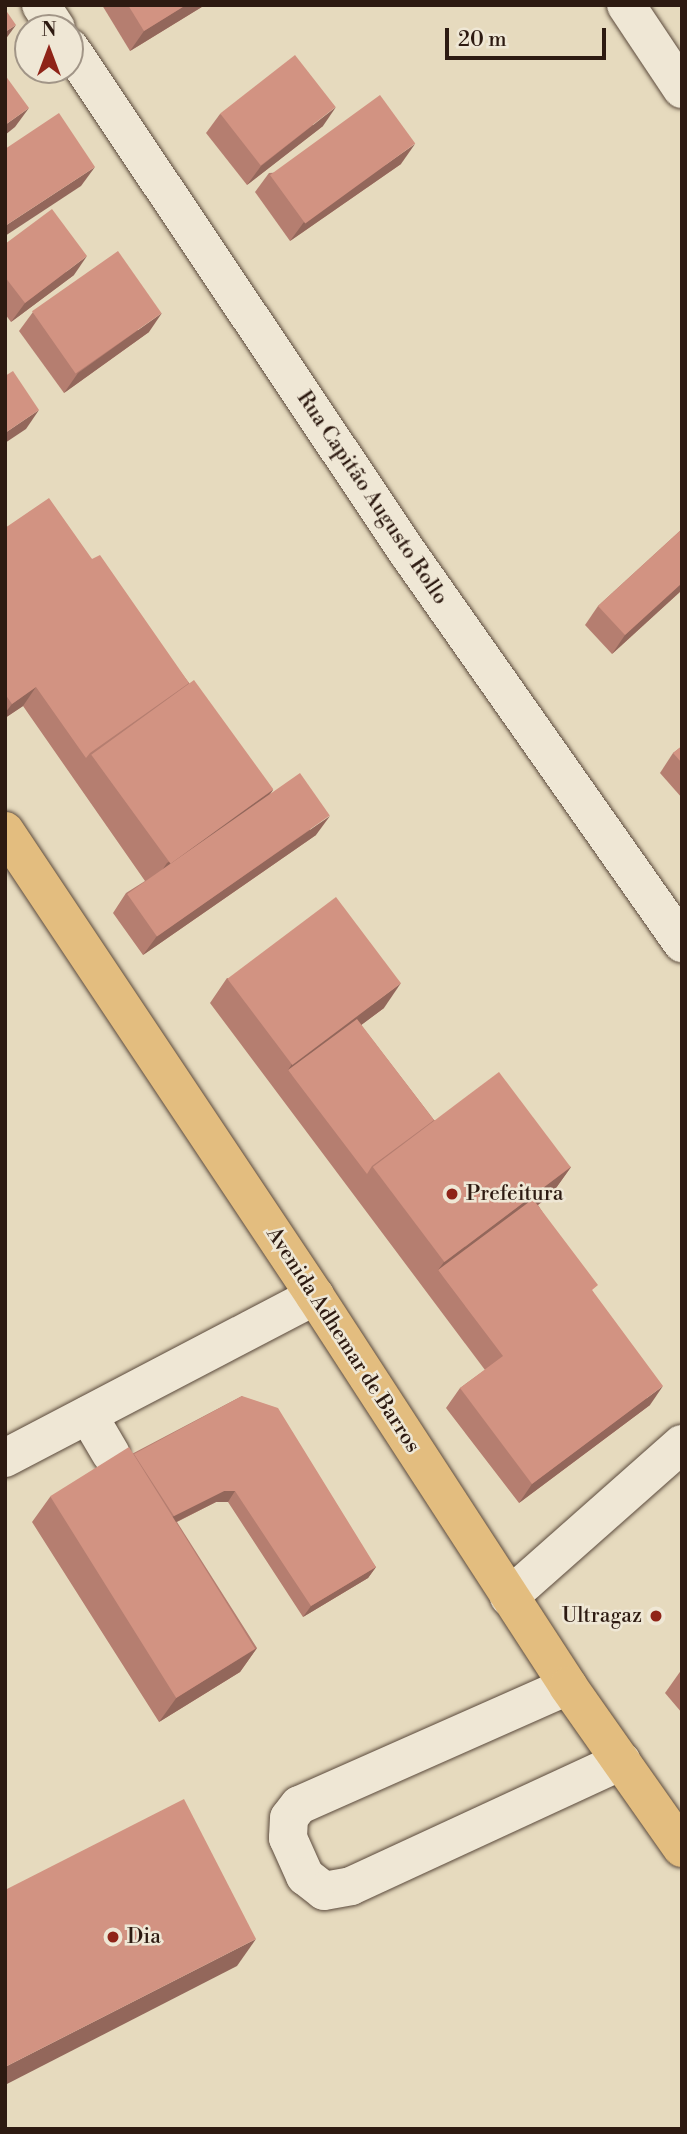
<!DOCTYPE html>
<html>
<head>
<meta charset="utf-8">
<style>
  body { margin:0 }
  #map { position:relative; width:687px; height:2134px; overflow:hidden; background:#e6dabe; font-family:"Libre Bodoni",serif }
  div>[style] { position:absolute }
  [style*='--x'] { left:calc(var(--x)*1px); top:calc(var(--y)*1px); width:calc(var(--w)*1px); rotate:calc(var(--a)*1deg) }
  .roads { filter:drop-shadow(0 0 2px #5b4a3c) drop-shadow(0 0 2px #5b4a3c) }
  .minor>* { height:38px; margin:-19px; padding:0 19px; transform-origin:19px; border-radius:19px; background:#efe7d5 }
  .major>* { height:38px; margin:-19px; padding:0 19px; transform-origin:19px; border-radius:19px; background:#e3bd7f }
  .wall>* { inset:0; background:#b57e70 }
  .shaded-wall>* { inset:0; background:#93675b }
  .building>* { inset:0; background:#d29382; transform-origin:0 0 }
  .dots>* { width:19px; height:19px; translate:-50% -50%; box-sizing:border-box; border:4px solid #efe7d5; border-radius:50% }
  span { translate:-50% -50%; white-space:nowrap; text-align:center; line-height:1.15; -webkit-text-stroke:5px #efe7d5; paint-order:stroke }
  .street-label { font-size:21px; color:#2d1a11 }
  .poi-label { font-size:21px; color:#2d1a11 }
  .left { translate:0 -50%; text-align:left }
  .right { translate:-100% -50%; text-align:right }
  .frame { position:absolute; inset:0; border:7px solid #2d1a11; pointer-events:none }
  .north { position:absolute; left:14px; top:14px; width:70px; height:70px; box-sizing:border-box; background:#efe7d5; border:2px solid #a19587; border-radius:50%; rotate:0deg; font-size:19px; font-weight:700; line-height:28px; text-align:center; color:#2d1a11 }
  .north::after { content:''; display:block; margin:auto; width:24px; height:32px; background:#8f2418; clip-path:polygon(50% 0,100% 100%,50% 72%,0 100%) }
  .scale { position:absolute; left:445px; top:28px; width:161px; height:32px; box-sizing:border-box; border:4px solid #2d1a11; border-top:0; padding-left:9px; font-size:21px; line-height:24px; white-space:nowrap; color:#2d1a11; -webkit-text-stroke:5px #efe7d5; paint-order:stroke }
</style>
</head>
<body>
<div id="map">
  <div class="roads">
    <div class="minor">
      <div style="--x:41;--y:5;--w:27;--a:57"></div>
      <div style="--x:626;--y:5;--w:101;--a:56.3"></div>
      <div style="--x:70;--y:48;--w:608;--a:56.21"></div>
      <div style="--x:408;--y:553;--w:477;--a:54.9"></div>
      <div style="--x:88;--y:1415;--w:45;--a:59.5"></div>
      <div style="--x:5;--y:1458;--w:350;--a:-27.6"></div>
      <div style="--x:509;--y:1597;--w:231;--a:-41.5"></div>
      <div style="--x:568;--y:1686;--w:294;--a:156.1"></div>
      <div style="--x:299;--y:1805;--w:16;--a:128"></div>
      <div style="--x:289;--y:1818;--w:20;--a:93"></div>
      <div style="--x:288;--y:1838;--w:42;--a:65.9"></div>
      <div style="--x:305;--y:1876;--w:24;--a:38"></div>
      <div style="--x:324;--y:1891;--w:27;--a:-10"></div>
      <div style="--x:351;--y:1886;--w:298;--a:-24.8"></div>
    </div>
    <div class="major">
      <div style="--x:5;--y:831;--w:559;--a:56.31"></div>
      <div style="--x:315;--y:1296;--w:465;--a:57"></div>
      <div style="--x:568;--y:1686;--w:198;--a:54.9"></div>
    </div>
  </div>
  <div class="wall">
    <div style="clip-path:polygon(102px 5px,205px 5px,130px 51px)"></div>
    <div style="clip-path:polygon(220px 114px,323px 126px,247px 185px,206px 133px)"></div>
    <div style="clip-path:polygon(401px 164px,290px 241px,255px 192px,269px 173px)"></div>
    <div style="clip-path:polygon(5px 244px,74px 275px,11px 322px,5px 314px)"></div>
    <div style="clip-path:polygon(33px 312px,149px 332px,64px 393px,19px 331px)"></div>
    <div style="clip-path:polygon(5px 528px,92px 559px,273px 790px,270px 794px,316px 835px,143px 955px,113px 913px,126px 893px,145px 881px,23px 706px,5px 718px)"></div>
    <div style="clip-path:polygon(682px 529px,682px 590px,612px 654px,585px 625px,598px 606px)"></div>
    <div style="clip-path:polygon(682px 746px,682px 798px,660px 773px,673px 753px)"></div>
    <div style="clip-path:polygon(227px 978px,384px 1008px,361px 1025px,434px 1120px,571px 1167px,551px 1195px,538px 1205px,593px 1292px,650px 1405px,519px 1503px,446px 1408px,460px 1388px,485px 1370px,210px 1003px)"></div>
    <div style="clip-path:polygon(242px 1396px,376px 1567px,368px 1578px,303px 1617px,228px 1502px,216px 1502px,177px 1522px,257px 1648px,240px 1672px,159px 1722px,32px 1522px,50px 1497px)"></div>
    <div style="clip-path:polygon(682px 1669px,682px 1713px,665px 1693px)"></div>
  </div>
  <div class="shaded-wall">
    <div style="clip-path:polygon(186px 5px,205px 5px,130px 51px,144px 31px)"></div>
    <div style="clip-path:polygon(16px 25px,5px 40px,5px 32px)"></div>
    <div style="clip-path:polygon(336px 107px,323px 126px,247px 185px,261px 166px)"></div>
    <div style="clip-path:polygon(29px 108px,15px 127px,5px 135px,5px 125px)"></div>
    <div style="clip-path:polygon(415px 144px,401px 164px,290px 241px,304px 222px)"></div>
    <div style="clip-path:polygon(95px 167px,81px 186px,5px 236px,5px 226px)"></div>
    <div style="clip-path:polygon(87px 256px,74px 275px,11px 322px,25px 303px)"></div>
    <div style="clip-path:polygon(162px 313px,149px 332px,64px 393px,78px 373px)"></div>
    <div style="clip-path:polygon(39px 410px,26px 429px,5px 443px,5px 433px)"></div>
    <div style="clip-path:polygon(682px 583px,682px 590px,612px 654px,625px 635px)"></div>
    <div style="clip-path:polygon(36px 687px,23px 706px,5px 718px,5px 713px,12px 704px)"></div>
    <div style="clip-path:polygon(273px 790px,255px 815px,150px 888px,167px 863px)"></div>
    <div style="clip-path:polygon(330px 816px,316px 835px,143px 955px,157px 936px)"></div>
    <div style="clip-path:polygon(401px 983px,384px 1008px,293px 1076px,288px 1070px,292px 1064px)"></div>
    <div style="clip-path:polygon(571px 1167px,551px 1195px,443px 1276px,438px 1270px,444px 1262px)"></div>
    <div style="clip-path:polygon(663px 1386px,650px 1405px,519px 1503px,532px 1484px)"></div>
    <div style="clip-path:polygon(224px 1491px,235px 1491px,228px 1502px,216px 1502px,152px 1534px,160px 1523px)"></div>
    <div style="clip-path:polygon(376px 1567px,368px 1578px,303px 1617px,311px 1606px)"></div>
    <div style="clip-path:polygon(257px 1648px,240px 1672px,159px 1722px,177px 1697px)"></div>
    <div style="clip-path:polygon(256px 1939px,237px 1966px,5px 2085px,5px 2067px)"></div>
  </div>
  <div class="building">
    <div style="clip-path:polygon(128px 5px,186px 5px,144px 31px)"></div>
    <div style="clip-path:polygon(5px 9px,16px 25px,5px 32px)"></div>
    <div style="left:295px;top:55px;width:66px;height:95px;rotate:52deg"></div>
    <div style="clip-path:polygon(5px 75px,29px 108px,5px 125px)"></div>
    <div style="left:380px;top:95px;width:60px;height:136px;rotate:54deg"></div>
    <div style="clip-path:polygon(59px 113px,95px 167px,5px 226px,5px 149px)"></div>
    <div style="clip-path:polygon(52px 209px,87px 256px,25px 303px,5px 277px,5px 244px)"></div>
    <div style="left:118px;top:251px;width:76px;height:105px;rotate:55deg"></div>
    <div style="clip-path:polygon(13px 371px,39px 410px,5px 433px,5px 376px)"></div>
    <div style="clip-path:polygon(49px 498px,92px 559px,100px 555px,189px 683px,90px 753px,86px 758px,36px 687px,12px 704px,5px 694px,5px 528px)"></div>
    <div style="clip-path:polygon(682px 529px,682px 583px,625px 635px,598px 606px)"></div>
    <div style="left:194px;top:680px;width:135px;height:127px;rotate:54deg"></div>
    <div style="clip-path:polygon(682px 746px,682px 763px,673px 753px)"></div>
    <div style="left:300px;top:773px;width:52px;height:211px;rotate:55deg"></div>
    <div style="left:336px;top:897px;width:108px;height:136px;rotate:53deg"></div>
    <div style="clip-path:polygon(357px 1019px,434px 1120px,372px 1166px,367px 1174px,288px 1070px)"></div>
    <div style="left:499px;top:1072px;width:119px;height:158px;rotate:53deg"></div>
    <div style="clip-path:polygon(533px 1199px,598px 1285px,592px 1290px,663px 1386px,532px 1484px,460px 1388px,503px 1356px,438px 1270px)"></div>
    <div style="clip-path:polygon(242px 1396px,278px 1408px,376px 1567px,311px 1606px,235px 1491px,224px 1491px,174px 1516px,134px 1454px)"></div>
    <div style="left:129px;top:1447px;width:238px;height:93px;rotate:58deg"></div>
    <div style="clip-path:polygon(184px 1799px,256px 1939px,5px 2067px,5px 1890px)"></div>
  </div>
  <div class="dots">
    <div style="left:452px;top:1194px;background:#8f2418"></div>
    <div style="left:656px;top:1616px;background:#8f2418"></div>
    <div style="left:113px;top:1937px;background:#8f2418"></div>
  </div>
  <div class="street-label">
    <span style="left:372px;top:498px;rotate:56deg">Rua Capitão Augusto Rollo</span>
    <span style="left:343px;top:1340px;rotate:57deg">Avenida Adhemar de Barros</span>
  </div>
  <div class="poi-label">
    <span class="left" style="left:466px;top:1194px">Prefeitura</span>
    <span class="right" style="left:642px;top:1616px">Ultragaz</span>
    <span class="left" style="left:127px;top:1937px">Dia</span>
  </div>
  <div class="frame"></div>
  <div class="north">N</div>
  <div class="scale">20 m</div>
</div>
</body>
</html>
